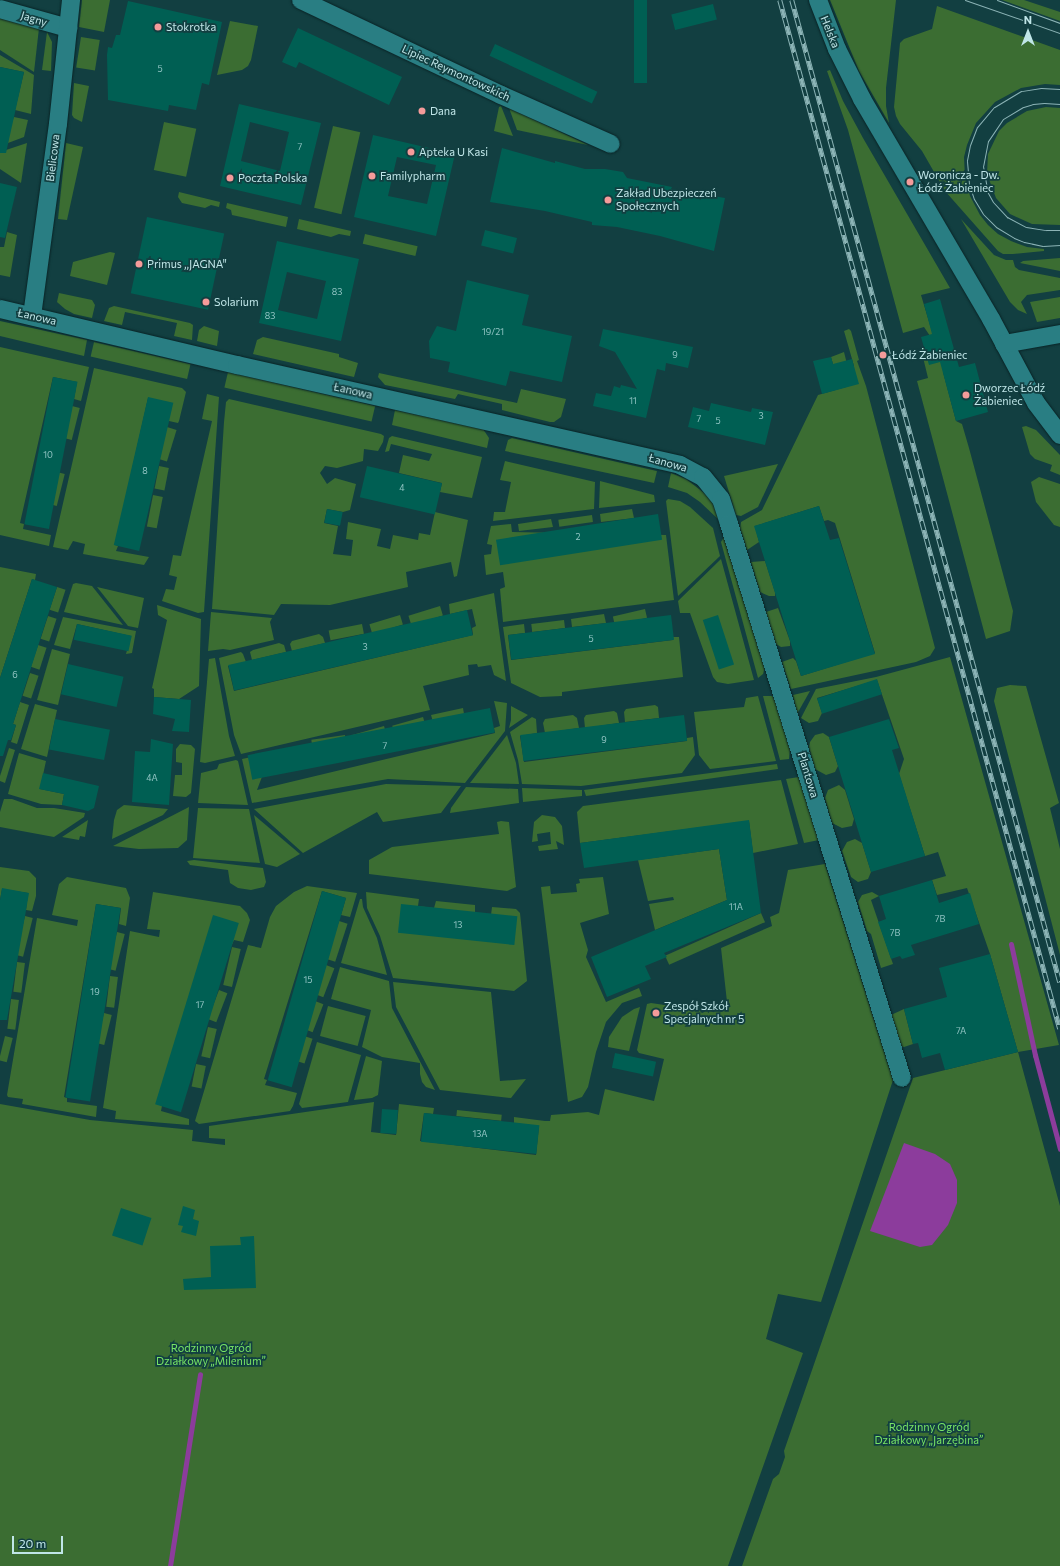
<!DOCTYPE html>
<html>
<head>
<meta charset="utf-8">
<style>
  body { margin:0 }
  #map { position:relative; width:1060px; height:1566px; overflow:hidden; background:#123f41; font-family:Commissioner,sans-serif }
  div>[style] { position:absolute }
  [style*='--x'] { left:calc(var(--x)*1px); top:calc(var(--y)*1px); width:calc(var(--w)*1px); rotate:calc(var(--a)*1deg) }
  .green>* { inset:0; background:#3b6d32; transform-origin:0 0 }
  .water>* { inset:0; background:#8c3c9c }
  .stream>* { height:5px; margin:-2.5px; padding:0 2.5px; transform-origin:2.5px; border-radius:2.5px; background:#8c3c9c }
  .building>* { inset:0; background:#005f53; transform-origin:0 0 }
  .roads { filter:drop-shadow(0 0 1px #092325) drop-shadow(0 0 1px #092325) }
  .minor>* { height:18px; margin:-9px; padding:0 9px; transform-origin:9px; border-radius:9px; background:#297e83 }
  .tram>* { height:1px; margin:-0.5px; padding:0 0.5px; transform-origin:0.5px; border-radius:0.5px; background:#8cb4b6 }
  .rail>* { height:4.5px; margin-top:-2.25px; transform-origin:0; background:repeating-linear-gradient(90deg,#123f41 0 9px,#8cb4b6 0 18px); box-sizing:border-box; border-block:1px solid #8cb4b6 }
  .dots>* { width:11px; height:11px; translate:-50% -50%; box-sizing:border-box; border:2px solid #123f41; border-radius:50% }
  span { translate:-50% -50%; white-space:nowrap; text-align:center; line-height:1.15; -webkit-text-stroke:3.5px #123f41; paint-order:stroke }
  .number-label { font-size:9px; color:#90c4c3 }
  .number-label span { -webkit-text-stroke-width:0 }
  .street-label { font-size:11px; color:#c0e6e8 }
  .poi-label { font-size:11px; color:#c0e6e8 }
  .left { translate:0 -50%; text-align:left }
  .park-label { font-size:11px; color:#79e565 }
  .north { position:absolute; left:1008px; top:12px; width:40px; height:40px; -webkit-text-stroke:3px #123f41; paint-order:stroke; rotate:0deg; font-size:11px; font-weight:700; line-height:16px; text-align:center; color:#c0e6e8 }
  .north::after { content:''; display:block; margin:auto; width:14px; height:18px; background:#c0e6e8; clip-path:polygon(50% 0,100% 100%,50% 72%,0 100%) }
  .scale { position:absolute; left:12px; top:1536px; width:51px; height:18px; box-sizing:border-box; border:2px solid #c0e6e8; border-top:0; padding-left:5px; font-size:12px; line-height:14px; white-space:nowrap; color:#c0e6e8; -webkit-text-stroke:3px #123f41; paint-order:stroke }
</style>
</head>
<body>
<div id="map">
  <div class="green">
    <div style="clip-path:polygon(82px 0,110px 0,104px 32px,79px 27px)"></div>
    <div style="clip-path:polygon(830px 0,896px 0,886px 88px,886px 106px,889px 123px,859px 71px)"></div>
    <div style="clip-path:polygon(1002px 0,1024px 0,1060px 12px,1060px 21px)"></div>
    <div style="clip-path:polygon(937px 6px,1060px 50px,1060px 85px,1045px 84px,1021px 88px,995px 102px,976px 123px,967px 145px,964px 157px,965px 177px,970px 196px,980px 215px,988px 225px,998px 234px,1011px 241px,1027px 247px,1044px 249px,1044px 251px,1013px 254px,1003px 254px,998px 251px,945px 191px,922px 151px,900px 124px,896px 116px,894px 107px,900px 43px,904px 39px,932px 29px)"></div>
    <div style="clip-path:polygon(0 15px,39px 28px,34px 72px,0 50px)"></div>
    <div style="clip-path:polygon(230px 21px,258px 26px,251px 60px,248px 66px,242px 70px,217px 75px)"></div>
    <div style="clip-path:polygon(47px 32px,52px 42px,51px 71px,42px 70px)"></div>
    <div style="left:81px;top:37px;width:19px;height:31px;rotate:9deg"></div>
    <div style="clip-path:polygon(0 55px,34px 75px,31px 114px,15px 110px,24px 72px,0 67px)"></div>
    <div style="clip-path:polygon(830px 70px,843px 101px,863px 138px,950px 288px,921px 295px,933px 335px,930px 336px,924px 327px,903px 333px,848px 130px,827px 71px)"></div>
    <div style="clip-path:polygon(74px 83px,89px 86px,82px 122px,74px 118px,72px 115px)"></div>
    <div style="clip-path:polygon(501px 106px,513px 136px,494px 131px,499px 107px)"></div>
    <div style="clip-path:polygon(1046px 107px,1060px 108px,1060px 225px,1032px 224px,1010px 214px,996px 198px,987px 174px,988px 154px,999px 131px,1007px 123px,1027px 111px)"></div>
    <div style="clip-path:polygon(509px 108px,588px 145px,517px 130px)"></div>
    <div style="clip-path:polygon(14px 117px,28px 120px,24px 137px,0 146px)"></div>
    <div style="left:164px;top:122px;width:33px;height:49px;rotate:12deg"></div>
    <div style="left:333px;top:126px;width:28px;height:84px;rotate:13deg"></div>
    <div style="clip-path:polygon(27px 143px,21px 183px,0 169px,0 152px)"></div>
    <div style="clip-path:polygon(66px 143px,83px 147px,67px 220px,58px 219px)"></div>
    <div style="clip-path:polygon(179px 192px,220px 202px,219px 207px,211px 205px,205px 208px,182px 203px,178px 197px)"></div>
    <div style="clip-path:polygon(227px 203px,288px 217px,286px 227px,232px 215px,231px 210px,226px 208px)"></div>
    <div style="clip-path:polygon(299px 219px,351px 231px,350px 236px,339px 234px,331px 237px,297px 229px)"></div>
    <div style="clip-path:polygon(961px 219px,994px 255px,1006px 260px,1013px 260px,1015px 267px,1019px 270px,1060px 278px,1060px 290px,1027px 295px,1021px 302px,1027px 314px,1018px 310px,1010px 302px)"></div>
    <div style="clip-path:polygon(7px 232px,17px 235px,10px 277px,0 275px,0 247px,4px 247px)"></div>
    <div style="left:365px;top:234px;width:54px;height:10px;rotate:13deg"></div>
    <div style="clip-path:polygon(110px 252px,115px 253px,107px 285px,70px 276px,73px 262px)"></div>
    <div style="clip-path:polygon(1060px 258px,1060px 271px,1020px 263px,1023px 261px)"></div>
    <div style="clip-path:polygon(59px 293px,92px 300px,95px 305px,92px 318px,74px 314px,65px 309px,57px 302px)"></div>
    <div style="clip-path:polygon(1060px 297px,1060px 318px,1037px 322px,1030px 302px)"></div>
    <div style="clip-path:polygon(114px 306px,190px 323px,193px 325px,192px 340px,174px 336px,177px 323px,125px 312px,122px 325px,104px 321px,109px 308px)"></div>
    <div style="clip-path:polygon(0 321px,87px 340px,84px 356px,0 336px)"></div>
    <div style="clip-path:polygon(204px 326px,219px 331px,217px 346px,197px 341px,199px 330px)"></div>
    <div style="clip-path:polygon(849px 329px,851px 331px,859px 360px,857px 361px,866px 386px,935px 648px,930px 656px,916px 662px,791px 689px,782px 662px,793px 658px,796px 661px,801px 676px,875px 653px,835px 523px,828px 520px,824px 521px,819px 506px,755px 526px,759px 542px,747px 550px,740px 528px,741px 522px,762px 510px,818px 395px,846px 387px,835px 371px,831px 357px,844px 352px,848px 368px,854px 366px,844px 331px)"></div>
    <div style="clip-path:polygon(263px 337px,339px 354px,339px 357px,358px 363px,354px 377px,253px 354px,257px 340px)"></div>
    <div style="left:94px;top:342px;width:99px;height:15px;rotate:13deg"></div>
    <div style="clip-path:polygon(0 347px,89px 367px,81px 401px,74px 399px,77px 382px,53px 377px,20px 523px,24px 524px,23px 529px,51px 535px,49px 546px,0 535px)"></div>
    <div style="clip-path:polygon(925px 348px,948px 359px,943px 372px,956px 421px,962px 424px,969px 448px,1013px 611px,1010px 631px,986px 639px,917px 381px,928px 378px,921px 349px)"></div>
    <div style="clip-path:polygon(94px 368px,182px 388px,186px 392px,179px 421px,178px 423px,169px 421px,148px 398px,115px 545px,118px 546px,116px 551px,149px 557px,144px 565px,83px 554px,85px 544px,73px 541px,68px 550px,53px 547px)"></div>
    <div style="left:228px;top:372px;width:151px;height:16px;rotate:13deg"></div>
    <div style="clip-path:polygon(379px 373px,517px 403px,521px 389px,566px 399px,561px 417px,554px 422px,550px 422px,502px 410px,502px 404px,458px 394px,455px 399px,385px 385px,378px 377px)"></div>
    <div style="clip-path:polygon(207px 394px,219px 397px,204px 612px,198px 613px,162px 601px,166px 589px,174px 590px,177px 577px,169px 575px,173px 555px,181px 556px,212px 421px,202px 419px)"></div>
    <div style="clip-path:polygon(229px 399px,381px 434px,384px 436px,383px 442px,378px 451px,364px 449px,363px 461px,337px 468px,325px 466px,320px 473px,327px 484px,335px 478px,356px 484px,350px 510px,343px 512px,327px 509px,324px 523px,338px 526px,333px 554px,351px 556px,353px 540px,346px 539px,348px 522px,381px 529px,377px 546px,390px 549px,393px 535px,418px 540px,419px 533px,430px 535px,435px 512px,468px 520px,457px 576px,454px 577px,451px 562px,406px 572px,408px 587px,330px 605px,281px 604px,274px 615px,212px 609px,224px 422px,226px 402px)"></div>
    <div style="left:72px;top:406px;width:8px;height:33px;rotate:14deg"></div>
    <div style="clip-path:polygon(395px 410px,483px 429px,489px 438px,487px 448px,392px 425px)"></div>
    <div style="clip-path:polygon(1026px 426px,1036px 430px,1060px 455px,1060px 475px,1050px 471px,1052px 465px,1035px 459px,1030px 454px,1022px 427px)"></div>
    <div style="left:167px;top:427px;width:10px;height:33px;rotate:17deg"></div>
    <div style="clip-path:polygon(392px 436px,482px 457px,472px 498px,440px 492px,442px 483px,399px 473px,403px 455px,429px 461px,432px 454px,391px 444px,389px 451px,385px 452px,389px 438px)"></div>
    <div style="clip-path:polygon(512px 438px,657px 471px,654px 483px,505px 451px,508px 440px)"></div>
    <div style="clip-path:polygon(505px 461px,595px 482px,594px 509px,493px 521px,494px 512px,505px 512px,511px 482px,500px 480px)"></div>
    <div style="clip-path:polygon(778px 464px,758px 507px,741px 516px,736px 515px,724px 476px)"></div>
    <div style="left:159px;top:466px;width:10px;height:23px;rotate:11deg"></div>
    <div style="left:57px;top:472px;width:8px;height:33px;rotate:14deg"></div>
    <div style="clip-path:polygon(671px 473px,686px 479px,712px 499px,719px 520px,700px 502px,687px 493px,668px 487px)"></div>
    <div style="clip-path:polygon(1039px 477px,1060px 484px,1060px 527px,1054px 525px,1036px 502px,1031px 482px)"></div>
    <div style="clip-path:polygon(600px 481px,654px 495px,655px 502px,599px 508px)"></div>
    <div style="left:153px;top:495px;width:10px;height:32px;rotate:11deg"></div>
    <div style="clip-path:polygon(668px 499px,680px 501px,690px 507px,713px 528px,720px 556px,678px 596px,666px 501px)"></div>
    <div style="clip-path:polygon(632px 509px,634px 518px,601px 522px,600px 514px)"></div>
    <div style="left:592px;top:515px;width:7px;height:34px;rotate:82deg"></div>
    <div style="clip-path:polygon(551px 519px,553px 527px,519px 531px,518px 524px)"></div>
    <div style="clip-path:polygon(511px 524px,512px 532px,666px 535px,674px 600px,503px 622px,500px 589px,505px 587px,503px 572px,486px 575px,484px 555px,491px 554px,492px 545px,487px 544px,491px 526px)"></div>
    <div style="clip-path:polygon(724px 537px,765px 667px,763px 674px,758px 678px,721px 542px)"></div>
    <div style="clip-path:polygon(721px 559px,754px 680px,728px 684px,717px 682px,713px 677px,690px 613px,680px 613px,678px 601px)"></div>
    <div style="clip-path:polygon(765px 561px,775px 592px,775px 596px,769px 596px,760px 592px,751px 562px)"></div>
    <div style="clip-path:polygon(0 567px,36px 574px,35px 580px,32px 579px,0 678px)"></div>
    <div style="clip-path:polygon(76px 583px,92px 586px,123px 625px,64px 612px,73px 584px)"></div>
    <div style="left:57px;top:587px;width:9px;height:24px;rotate:18deg"></div>
    <div style="clip-path:polygon(97px 587px,144px 598px,138px 628px,128px 626px)"></div>
    <div style="clip-path:polygon(494px 593px,506px 681px,494px 675px,491px 665px,478px 667px,477px 664px,468px 665px,469px 675px,423px 686px,430px 710px,241px 754px,234px 735px,219px 658px,241px 652px,243px 654px,246px 662px,228px 666px,234px 691px,473px 635px,472px 628px,476px 626px,472px 609px,450px 614px,449px 604px)"></div>
    <div style="clip-path:polygon(157px 605px,201px 619px,199px 686px,179px 699px,154px 697px,154px 689px,152px 688px,167px 620px,158px 615px)"></div>
    <div style="left:440px;top:606px;width:10px;height:33px;rotate:73deg"></div>
    <div style="clip-path:polygon(778px 608px,790px 641px,790px 646px,781px 647px,776px 644px,766px 612px)"></div>
    <div style="left:645px;top:609px;width:9px;height:33px;rotate:77deg"></div>
    <div style="clip-path:polygon(211px 612px,272px 618px,270px 622px,274px 640px,230px 650px,223px 649px,208px 651px)"></div>
    <div style="clip-path:polygon(604px 614px,606px 623px,572px 627px,571px 619px)"></div>
    <div style="left:400px;top:615px;width:10px;height:32px;rotate:73deg"></div>
    <div style="left:48px;top:616px;width:9px;height:24px;rotate:18deg"></div>
    <div style="clip-path:polygon(63px 617px,136px 631px,132px 653px,126px 654px,131px 636px,77px 624px,70px 649px,54px 645px)"></div>
    <div style="left:564px;top:620px;width:8px;height:33px;rotate:83deg"></div>
    <div style="left:362px;top:624px;width:10px;height:34px;rotate:79deg"></div>
    <div style="clip-path:polygon(524px 624px,525px 633px,508px 635px,511px 660px,673px 640px,673px 637px,679px 637px,683px 677px,562px 692px,562px 696px,540px 697px,511px 683px,503px 627px)"></div>
    <div style="clip-path:polygon(319px 634px,323px 637px,325px 643px,292px 651px,290px 644px,292px 641px)"></div>
    <div style="clip-path:polygon(279px 643px,284px 645px,286px 652px,252px 660px,250px 652px,253px 650px)"></div>
    <div style="left:38px;top:645px;width:9px;height:23px;rotate:18deg"></div>
    <div style="clip-path:polygon(52px 649px,70px 654px,58px 705px,37px 700px)"></div>
    <div style="clip-path:polygon(950px 657px,1059px 1045px,1018px 1052px,1060px 1206px,1060px 1566px,742px 1566px,773px 1479px,779px 1474px,785px 1457px,784px 1451px,913px 1078px,1018px 1052px,990px 954px,967px 888px,937px 895px,932px 880px,946px 876px,938px 852px,925px 856px,899px 774px,904px 759px,877px 680px,817px 698px,822px 713px,818px 721px,809px 723px,801px 718px,816px 689px,876px 677px)"></div>
    <div style="clip-path:polygon(215px 658px,229px 736px,235px 756px,205px 763px,200px 762px,209px 659px)"></div>
    <div style="left:30px;top:673px;width:9px;height:24px;rotate:18deg"></div>
    <div style="clip-path:polygon(1010px 685px,1026px 686px,1059px 803px,1050px 808px,1060px 849px,1060px 955px,994px 701px,997px 688px)"></div>
    <div style="clip-path:polygon(810px 691px,797px 714px,793px 695px)"></div>
    <div style="clip-path:polygon(758px 696px,776px 761px,710px 769px,699px 755px,694px 712px,744px 707px,746px 698px)"></div>
    <div style="clip-path:polygon(763px 696px,773px 696px,776px 703px,790px 749px,789px 759px,780px 760px)"></div>
    <div style="clip-path:polygon(494px 701px,507px 703px,505px 731px,465px 783px,388px 779px,252px 803px,242px 759px,266px 754px,268px 761px,257px 790px,495px 733px,494px 728px,500px 726px)"></div>
    <div style="clip-path:polygon(20px 702px,29px 705px,17px 744px,11px 742px,16px 725px,13px 724px)"></div>
    <div style="clip-path:polygon(35px 704px,57px 710px,47px 757px,21px 749px)"></div>
    <div style="clip-path:polygon(655px 705px,658px 707px,659px 718px,625px 722px,624px 712px,626px 709px)"></div>
    <div style="clip-path:polygon(511px 706px,528px 715px,509px 728px,511px 720px)"></div>
    <div style="clip-path:polygon(463px 708px,464px 714px,433px 722px,431px 715px)"></div>
    <div style="clip-path:polygon(614px 711px,617px 713px,619px 723px,585px 728px,584px 718px,586px 715px)"></div>
    <div style="clip-path:polygon(573px 715px,577px 718px,579px 728px,545px 733px,543px 723px,545px 719px)"></div>
    <div style="left:423px;top:717px;width:7px;height:32px;rotate:74deg"></div>
    <div style="clip-path:polygon(532px 717px,536px 719px,537px 733px,520px 736px,524px 762px,687px 741px,687px 738px,693px 737px,695px 755px,682px 773px,581px 786px,522px 784px,518px 760px,510px 732px)"></div>
    <div style="left:384px;top:726px;width:7px;height:33px;rotate:74deg"></div>
    <div style="clip-path:polygon(823px 733px,829px 737px,838px 766px,835px 772px,826px 775px,815px 769px,809px 747px,810px 742px,815px 735px)"></div>
    <div style="left:345px;top:735px;width:7px;height:34px;rotate:82deg"></div>
    <div style="clip-path:polygon(507px 735px,516px 763px,519px 784px,470px 783px)"></div>
    <div style="clip-path:polygon(180px 744px,191px 745px,195px 749px,191px 793px,186px 797px,173px 796px,175px 775px,182px 775px,182px 763px,176px 762px,176px 749px)"></div>
    <div style="left:305px;top:745px;width:7px;height:33px;rotate:74deg"></div>
    <div style="clip-path:polygon(9px 748px,15px 750px,5px 783px,0 781px,0 776px)"></div>
    <div style="clip-path:polygon(19px 753px,46px 761px,40px 789px,64px 794px,62px 805px,41px 804px,8px 794px)"></div>
    <div style="clip-path:polygon(236px 760px,238px 761px,248px 805px,198px 803px,201px 773px,217px 769px,219px 764px)"></div>
    <div style="clip-path:polygon(777px 764px,778px 769px,586px 796px,584px 790px)"></div>
    <div style="clip-path:polygon(799px 777px,819px 840px,804px 843px,786px 779px)"></div>
    <div style="clip-path:polygon(781px 780px,798px 844px,753px 853px,749px 821px,580px 843px,577px 812px,583px 806px)"></div>
    <div style="clip-path:polygon(386px 784px,461px 786px,441px 813px,383px 822px,377px 812px,303px 853px,254px 809px)"></div>
    <div style="clip-path:polygon(839px 785px,845px 790px,854px 819px,852px 826px,842px 828px,832px 823px,825px 798px,828px 790px)"></div>
    <div style="clip-path:polygon(466px 787px,518px 789px,519px 803px,450px 813px,451px 808px)"></div>
    <div style="clip-path:polygon(522px 788px,582px 790px,582px 796px,523px 802px)"></div>
    <div style="clip-path:polygon(4px 799px,12px 799px,37px 808px,54px 808px,85px 813px,84px 817px,54px 837px,0 827px,0 812px)"></div>
    <div style="clip-path:polygon(124px 805px,168px 809px,163px 815px,112px 839px,114px 820px,117px 810px)"></div>
    <div style="clip-path:polygon(189px 807px,187px 840px,178px 848px,139px 849px,113px 846px)"></div>
    <div style="clip-path:polygon(198px 808px,249px 809px,260px 863px,193px 858px)"></div>
    <div style="clip-path:polygon(254px 815px,300px 854px,277px 867px,265px 864px)"></div>
    <div style="clip-path:polygon(542px 815px,555px 817px,562px 826px,564px 845px,556px 841px,558px 849px,539px 851px,538px 846px,551px 844px,550px 832px,537px 834px,538px 841px,532px 842px,534px 822px)"></div>
    <div style="clip-path:polygon(88px 820px,85px 837px,80px 836px,79px 840px,62px 837px)"></div>
    <div style="clip-path:polygon(501px 821px,509px 822px,516px 887px,507px 891px,369px 874px,369px 860px,392px 847px,499px 834px,497px 822px)"></div>
    <div style="clip-path:polygon(855px 839px,862px 843px,871px 872px,868px 879px,858px 882px,851px 877px,842px 851px,847px 842px)"></div>
    <div style="clip-path:polygon(719px 849px,727px 900px,655px 930px,649px 904px,674px 900px,673px 897px,648px 901px,638px 860px)"></div>
    <div style="clip-path:polygon(194px 860px,263px 868px,266px 882px,264px 887px,251px 890px,238px 888px,230px 883px,228px 870px,190px 865px,187px 861px)"></div>
    <div style="clip-path:polygon(825px 864px,893px 1080px,821px 1302px,778px 1294px,766px 1339px,803px 1353px,728px 1566px,0 1566px,0 1104px,90px 1120px,193px 1130px,192px 1141px,225px 1145px,225px 1139px,209px 1138px,209px 1126px,374px 1102px,371px 1132px,396px 1135px,399px 1104px,434px 1108px,433px 1114px,424px 1113px,420px 1141px,536px 1155px,539px 1126px,514px 1123px,514px 1117px,545px 1121px,550px 1121px,551px 1115px,588px 1112px,599px 1115px,605px 1089px,654px 1101px,664px 1059px,639px 1053px,637px 1050px,647px 1004px,651px 1003px,699px 1010px,702px 1013px,727px 1002px,721px 948px,772px 926px,770px 917px,779px 913px,788px 870px)"></div>
    <div style="clip-path:polygon(0 867px,29px 871px,36px 878px,36px 896px,32px 911px,26px 910px,28px 893px,2px 889px,0 900px)"></div>
    <div style="clip-path:polygon(67px 877px,126px 888px,130px 898px,126px 926px,119px 924px,121px 908px,96px 904px,64px 1097px,67px 1098px,67px 1102px,97px 1106px,96px 1117px,22px 1104px,23px 1099px,8px 1097px,7px 1095px,37px 918px,77px 926px,78px 920px,52px 915px,59px 884px)"></div>
    <div style="clip-path:polygon(603px 877px,609px 914px,580px 923px,588px 950px,586px 957px,606px 1002px,639px 988px,642px 996px,622px 1003px,606px 1022px,596px 1052px,588px 1087px,582px 1097px,568px 1102px,541px 887px,550px 886px,551px 894px,577px 892px,576px 884px,580px 883px,579px 879px)"></div>
    <div style="clip-path:polygon(307px 886px,357px 893px,350px 917px,341px 915px,346px 898px,322px 891px,264px 1079px,267px 1080px,265px 1085px,297px 1093px,293px 1106px,290px 1111px,199px 1124px,195px 1121px,248px 945px,261px 948px,270px 917px,276px 906px,294px 892px)"></div>
    <div style="clip-path:polygon(153px 892px,240px 906px,247px 913px,250px 920px,243px 942px,234px 940px,162px 1106px,161px 1111px,189px 1119px,189px 1125px,115px 1119px,116px 1111px,103px 1108px,130px 931px,159px 937px,160px 930px,147px 929px)"></div>
    <div style="clip-path:polygon(366px 892px,419px 899px,418px 906px,491px 915px,492px 907px,516px 909px,520px 913px,527px 981px,514px 991px,393px 978px,380px 936px,367px 908px)"></div>
    <div style="clip-path:polygon(872px 892px,879px 896px,871px 900px,893px 964px,881px 968px,871px 934px,867px 931px,858px 902px,862px 895px)"></div>
    <div style="clip-path:polygon(360px 899px,362px 899px,363px 907px,377px 938px,387px 975px,341px 963px)"></div>
    <div style="clip-path:polygon(436px 901px,475px 905px,475px 913px,434px 908px)"></div>
    <div style="left:761px;top:913px;width:10px;height:105px;rotate:66deg"></div>
    <div style="left:25px;top:916px;width:8px;height:40px;rotate:14deg"></div>
    <div style="left:339px;top:921px;width:9px;height:40px;rotate:18deg"></div>
    <div style="left:117px;top:932px;width:8px;height:38px;rotate:14deg"></div>
    <div style="left:232px;top:947px;width:9px;height:39px;rotate:13deg"></div>
    <div style="left:17px;top:962px;width:8px;height:30px;rotate:7deg"></div>
    <div style="left:326px;top:965px;width:9px;height:31px;rotate:21deg"></div>
    <div style="clip-path:polygon(340px 967px,389px 981px,392px 1008px,435px 1090px,426px 1087px,422px 1082px,420px 1074px,420px 1063px,382px 1057px,362px 1047px,371px 1010px,331px 999px)"></div>
    <div style="left:110px;top:976px;width:8px;height:31px;rotate:7deg"></div>
    <div style="clip-path:polygon(393px 982px,491px 992px,500px 1081px,526px 1079px,511px 1098px,440px 1090px,396px 1007px)"></div>
    <div style="left:219px;top:990px;width:9px;height:31px;rotate:21deg"></div>
    <div style="left:11px;top:999px;width:8px;height:30px;rotate:7deg"></div>
    <div style="left:315px;top:1001px;width:9px;height:30px;rotate:21deg"></div>
    <div style="left:328px;top:1006px;width:39px;height:31px;rotate:15deg"></div>
    <div style="clip-path:polygon(640px 1007px,629px 1051px,608px 1047px,609px 1037px,622px 1017px,634px 1009px)"></div>
    <div style="clip-path:polygon(904px 1009px,913px 1044px,904px 1047px,900px 1046px,891px 1015px)"></div>
    <div style="left:104px;top:1013px;width:8px;height:31px;rotate:14deg"></div>
    <div style="left:208px;top:1027px;width:9px;height:30px;rotate:13deg"></div>
    <div style="left:5px;top:1036px;width:8px;height:25px;rotate:14deg"></div>
    <div style="left:304px;top:1036px;width:9px;height:26px;rotate:18deg"></div>
    <div style="clip-path:polygon(317px 1042px,361px 1055px,348px 1102px,302px 1108px,299px 1104px)"></div>
    <div style="clip-path:polygon(366px 1056px,382px 1061px,378px 1095px,372px 1098px,354px 1100px)"></div>
    <div style="left:196px;top:1064px;width:10px;height:23px;rotate:11deg"></div>
    <div style="left:457px;top:1110px;width:45px;height:6px;rotate:6deg"></div>
  </div>
  <div class="water">
    <div style="clip-path:polygon(904px 1143px,935px 1154px,950px 1164px,957px 1180px,957px 1203px,948px 1225px,932px 1245px,920px 1247px,870px 1231px)"></div>
  </div>
  <div class="stream">
    <div style="--x:1011;--y:944;--w:114;--a:77.8"></div>
    <div style="--x:1035;--y:1055;--w:97;--a:75.1"></div>
    <div style="--x:170;--y:1566;--w:194;--a:-81.1"></div>
  </div>
  <div class="building">
    <div style="left:634px;top:0;width:13px;height:83px"></div>
    <div style="clip-path:polygon(128px 1px,222px 22px,209px 85px,202px 83px,196px 110px,169px 105px,168px 111px,108px 100px,107px 55px,108px 47px,112px 48px,116px 35px,120px 35px)"></div>
    <div style="left:713px;top:4px;width:16px;height:43px;rotate:76deg"></div>
    <div style="clip-path:polygon(298px 28px,402px 77px,389px 105px,299px 62px,296px 68px,282px 62px)"></div>
    <div style="left:495px;top:44px;width:113px;height:13px;rotate:25deg"></div>
    <div style="clip-path:polygon(0 67px,24px 72px,6px 153px,0 153px)"></div>
    <div style="clip-path:polygon(evenodd,239px 104px,321px 123px,301px 205px,220px 186px,239px 104px,250px 122px,289px 132px,280px 171px,241px 161px,250px 122px)"></div>
    <div style="clip-path:polygon(evenodd,373px 135px,455px 154px,436px 236px,354px 217px,373px 135px,397px 157px,436px 165px,427px 204px,388px 196px,397px 157px)"></div>
    <div style="clip-path:polygon(502px 148px,555px 163px,555px 161px,585px 169px,605px 169px,623px 172px,627px 178px,672px 187px,671px 189px,725px 198px,714px 251px,660px 236px,617px 227px,592px 225px,592px 222px,545px 211px,490px 202px)"></div>
    <div style="clip-path:polygon(0 183px,17px 187px,5px 238px,0 237px)"></div>
    <div style="left:147px;top:217px;width:79px;height:78px;rotate:12deg"></div>
    <div style="left:485px;top:230px;width:33px;height:16px;rotate:14deg"></div>
    <div style="clip-path:polygon(evenodd,277px 241px,359px 259px,341px 341px,259px 323px,277px 241px,287px 272px,326px 281px,317px 319px,278px 310px,287px 272px)"></div>
    <div style="clip-path:polygon(467px 280px,529px 295px,522px 325px,572px 336px,562px 382px,510px 371px,506px 386px,448px 372px,450px 362px,430px 358px,429px 341px,437px 326px,456px 331px)"></div>
    <div style="clip-path:polygon(940px 299px,959px 367px,975px 363px,988px 412px,956px 421px,940px 362px,929px 365px,921px 337px,932px 334px,924px 304px)"></div>
    <div style="clip-path:polygon(603px 329px,693px 347px,688px 368px,666px 363px,665px 371px,657px 369px,646px 418px,593px 406px,596px 393px,611px 396px,614px 386px,620px 388px,621px 385px,637px 389px,615px 352px,599px 346px)"></div>
    <div style="clip-path:polygon(831px 357px,833px 364px,852px 359px,859px 384px,822px 394px,813px 361px)"></div>
    <div style="left:53px;top:377px;width:25px;height:150px;rotate:11deg"></div>
    <div style="left:148px;top:397px;width:26px;height:152px;rotate:13deg"></div>
    <div style="clip-path:polygon(711px 403px,751px 412px,752px 408px,773px 412px,765px 445px,688px 427px,693px 407px,709px 411px)"></div>
    <div style="left:367px;top:466px;width:77px;height:32px;rotate:13deg"></div>
    <div style="clip-path:polygon(819px 506px,830px 540px,839px 538px,875px 654px,801px 676px,754px 526px)"></div>
    <div style="left:327px;top:509px;width:16px;height:14px;rotate:11deg"></div>
    <div style="left:658px;top:514px;width:26px;height:164px;rotate:81deg"></div>
    <div style="clip-path:polygon(32px 579px,57px 587px,13px 724px,16px 725px,11px 740px,8px 740px,3px 756px,0 756px,0 678px)"></div>
    <div style="left:467px;top:610px;width:26px;height:245px;rotate:77deg"></div>
    <div style="left:671px;top:615px;width:25px;height:164px;rotate:83deg"></div>
    <div style="left:718px;top:615px;width:52px;height:16px;rotate:72deg"></div>
    <div style="left:77px;top:624px;width:56px;height:16px;rotate:12deg"></div>
    <div style="left:68px;top:664px;width:57px;height:31px;rotate:13deg"></div>
    <div style="left:877px;top:679px;width:16px;height:63px;rotate:72deg"></div>
    <div style="clip-path:polygon(154px 697px,191px 700px,189px 732px,172px 731px,175px 719px,153px 714px)"></div>
    <div style="left:490px;top:708px;width:25px;height:247px;rotate:79deg"></div>
    <div style="left:684px;top:715px;width:26px;height:165px;rotate:83deg"></div>
    <div style="left:55px;top:719px;width:56px;height:31px;rotate:11deg"></div>
    <div style="clip-path:polygon(889px 719px,899px 748px,892px 750px,925px 856px,871px 872px,829px 737px)"></div>
    <div style="clip-path:polygon(151px 739px,173px 744px,169px 805px,132px 802px,135px 751px,150px 752px)"></div>
    <div style="clip-path:polygon(43px 773px,99px 786px,94px 808px,88px 811px,62px 805px,64px 794px,39px 789px)"></div>
    <div style="clip-path:polygon(749px 820px,761px 913px,664px 953px,667px 957px,645px 966px,651px 979px,607px 997px,591px 957px,727px 900px,719px 849px,584px 868px,580px 843px)"></div>
    <div style="clip-path:polygon(932px 880px,939px 903px,970px 893px,979px 924px,911px 945px,915px 955px,902px 959px,900px 956px,891px 959px,878px 922px,886px 919px,879px 896px)"></div>
    <div style="clip-path:polygon(2px 888px,29px 893px,7px 1020px,0 1020px,0 900px)"></div>
    <div style="left:322px;top:891px;width:25px;height:197px;rotate:16deg"></div>
    <div style="left:96px;top:904px;width:25px;height:196px;rotate:9deg"></div>
    <div style="left:401px;top:904px;width:117px;height:29px;rotate:6deg"></div>
    <div style="left:213px;top:915px;width:27px;height:198px;rotate:17deg"></div>
    <div style="clip-path:polygon(990px 954px,1018px 1052px,945px 1070px,940px 1053px,922px 1058px,918px 1043px,913px 1044px,904px 1009px,947px 997px,939px 968px)"></div>
    <div style="left:615px;top:1053px;width:42px;height:15px;rotate:12deg"></div>
    <div style="left:382px;top:1109px;width:16px;height:24px;rotate:4deg"></div>
    <div style="left:424px;top:1113px;width:116px;height:29px;rotate:6deg"></div>
    <div style="clip-path:polygon(183px 1206px,195px 1210px,193px 1219px,199px 1221px,196px 1236px,181px 1232px,183px 1226px,178px 1225px)"></div>
    <div style="left:121px;top:1208px;width:32px;height:29px;rotate:18deg"></div>
    <div style="clip-path:polygon(254px 1236px,256px 1288px,184px 1290px,183px 1279px,211px 1277px,210px 1246px,241px 1245px,240px 1237px)"></div>
  </div>
  <div class="roads">
    <div class="minor">
      <div style="--x:301;--y:0;--w:221;--a:25.4"></div>
      <div style="--x:501;--y:95;--w:120;--a:24"></div>
      <div style="--x:818;--y:0;--w:53;--a:68.8"></div>
      <div style="--x:837;--y:49;--w:56;--a:63.4"></div>
      <div style="--x:862;--y:99;--w:255;--a:59.6"></div>
      <div style="--x:991;--y:319;--w:95;--a:61.8"></div>
      <div style="--x:1036;--y:403;--w:40;--a:53"></div>
      <div style="--x:0;--y:9;--w:71;--a:15.6"></div>
      <div style="--x:0;--y:309;--w:244;--a:13.3"></div>
      <div style="--x:237;--y:365;--w:454;--a:12.7"></div>
      <div style="--x:680;--y:465;--w:26;--a:28"></div>
      <div style="--x:703;--y:477;--w:28;--a:51"></div>
      <div style="--x:721;--y:499;--w:26;--a:72"></div>
      <div style="--x:729;--y:524;--w:580;--a:72.66"></div>
      <div style="--x:32;--y:316;--w:194;--a:-82.3"></div>
      <div style="--x:58;--y:124;--w:125;--a:-84"></div>
      <div style="--x:1004;--y:344;--w:57;--a:-10.1"></div>
    </div>
  </div>
  <div class="tram">
    <div style="--x:965;--y:0;--w:101;--a:19.2"></div>
    <div style="--x:997;--y:0;--w:67;--a:20.1"></div>
    <div style="--x:1060;--y:89;--w:19;--a:-177"></div>
    <div style="--x:1041;--y:88;--w:20;--a:171"></div>
    <div style="--x:1021;--y:91;--w:31;--a:149"></div>
    <div style="--x:994;--y:107;--w:26;--a:130"></div>
    <div style="--x:977;--y:127;--w:19;--a:111"></div>
    <div style="--x:970;--y:145;--w:16;--a:101"></div>
    <div style="--x:967;--y:161;--w:23;--a:85"></div>
    <div style="--x:969;--y:184;--w:16;--a:72"></div>
    <div style="--x:974;--y:199;--w:17;--a:59"></div>
    <div style="--x:983;--y:214;--w:18;--a:45"></div>
    <div style="--x:996;--y:227;--w:21;--a:31"></div>
    <div style="--x:1014;--y:238;--w:11;--a:22"></div>
    <div style="--x:1024;--y:242;--w:19;--a:12"></div>
    <div style="--x:1043;--y:246;--w:17;--a:-3"></div>
    <div style="--x:1060;--y:104;--w:16;--a:-176"></div>
    <div style="--x:1044;--y:103;--w:11;--a:175"></div>
    <div style="--x:1033;--y:104;--w:10;--a:163"></div>
    <div style="--x:1023;--y:107;--w:23;--a:149"></div>
    <div style="--x:1003;--y:119;--w:27;--a:124"></div>
    <div style="--x:988;--y:141;--w:25;--a:101"></div>
    <div style="--x:983;--y:166;--w:27;--a:80"></div>
    <div style="--x:988;--y:193;--w:10;--a:61"></div>
    <div style="--x:993;--y:202;--w:21;--a:47"></div>
    <div style="--x:1007;--y:217;--w:21;--a:28"></div>
    <div style="--x:1026;--y:227;--w:20;--a:9"></div>
    <div style="--x:1046;--y:230;--w:14;--a:0"></div>
  </div>
  <div class="rail">
    <div style="--x:780;--y:0;--w:1066;--a:74.78"></div>
    <div style="--x:792;--y:0;--w:1018;--a:74.74"></div>
  </div>
  <div class="dots">
    <div style="left:158px;top:27px;background:#f59b9a"></div>
    <div style="left:422px;top:111px;background:#f59b9a"></div>
    <div style="left:411px;top:152px;background:#f59b9a"></div>
    <div style="left:372px;top:176px;background:#f59b9a"></div>
    <div style="left:230px;top:178px;background:#f59b9a"></div>
    <div style="left:910px;top:182px;background:#f59b9a"></div>
    <div style="left:608px;top:200px;background:#f59b9a"></div>
    <div style="left:139px;top:264px;background:#f59b9a"></div>
    <div style="left:206px;top:302px;background:#f59b9a"></div>
    <div style="left:883px;top:355px;background:#f59b9a"></div>
    <div style="left:966px;top:395px;background:#f59b9a"></div>
    <div style="left:656px;top:1013px;background:#f59b9a"></div>
  </div>
  <div class="number-label">
    <span style="left:160px;top:69px">5</span>
    <span style="left:300px;top:147px">7</span>
    <span style="left:337px;top:292px">83</span>
    <span style="left:270px;top:316px">83</span>
    <span style="left:493px;top:332px">19/21</span>
    <span style="left:675px;top:355px">9</span>
    <span style="left:633px;top:401px">11</span>
    <span style="left:761px;top:416px">3</span>
    <span style="left:699px;top:419px">7</span>
    <span style="left:718px;top:421px">5</span>
    <span style="left:48px;top:455px">10</span>
    <span style="left:145px;top:471px">8</span>
    <span style="left:402px;top:488px">4</span>
    <span style="left:578px;top:537px">2</span>
    <span style="left:591px;top:639px">5</span>
    <span style="left:365px;top:647px">3</span>
    <span style="left:15px;top:675px">6</span>
    <span style="left:604px;top:740px">9</span>
    <span style="left:385px;top:746px">7</span>
    <span style="left:152px;top:778px">4A</span>
    <span style="left:736px;top:907px">11A</span>
    <span style="left:940px;top:919px">7B</span>
    <span style="left:458px;top:925px">13</span>
    <span style="left:895px;top:933px">7B</span>
    <span style="left:308px;top:980px">15</span>
    <span style="left:95px;top:992px">19</span>
    <span style="left:200px;top:1005px">17</span>
    <span style="left:961px;top:1031px">7A</span>
    <span style="left:480px;top:1134px">13A</span>
  </div>
  <div class="street-label">
    <span style="left:34px;top:19px;rotate:17deg">Jagny</span>
    <span style="left:830px;top:32px;rotate:68deg">Helska</span>
    <span style="left:456px;top:73px;rotate:25deg">Lipiec Reymontowskich</span>
    <span style="left:53px;top:158px;rotate:-83deg">Bielicowa</span>
    <span style="left:37px;top:317px;rotate:13deg">Łanowa</span>
    <span style="left:353px;top:391px;rotate:13deg">Łanowa</span>
    <span style="left:668px;top:463px;rotate:16deg">Łanowa</span>
    <span style="left:808px;top:775px;rotate:73deg">Plantowa</span>
  </div>
  <div class="poi-label">
    <span class="left" style="left:166px;top:27px">Stokrotka</span>
    <span class="left" style="left:430px;top:111px">Dana</span>
    <span class="left" style="left:419px;top:152px">Apteka U Kasi</span>
    <span class="left" style="left:380px;top:176px">Familypharm</span>
    <span class="left" style="left:918px;top:182px">Woronicza - Dw.<br>Łódź Żabieniec</span>
    <span class="left" style="left:238px;top:178px">Poczta Polska</span>
    <span class="left" style="left:616px;top:200px">Zakład Ubezpieczeń<br>Społecznych</span>
    <span class="left" style="left:147px;top:264px">Primus ,,JAGNA"</span>
    <span class="left" style="left:214px;top:302px">Solarium</span>
    <span class="left" style="left:892px;top:355px">Łódź Żabieniec</span>
    <span class="left" style="left:974px;top:395px">Dworzec Łódź<br>Żabieniec</span>
    <span class="left" style="left:664px;top:1013px">Zespół Szkół<br>Specjalnych nr 5</span>
  </div>
  <div class="park-label">
    <span style="left:211px;top:1355px">Rodzinny Ogród<br>Działkowy „Milenium”</span>
    <span style="left:929px;top:1434px">Rodzinny Ogród<br>Działkowy „Jarzębina”</span>
  </div>
  <div class="north">N</div>
  <div class="scale">20 m</div>
</div>
</body>
</html>
